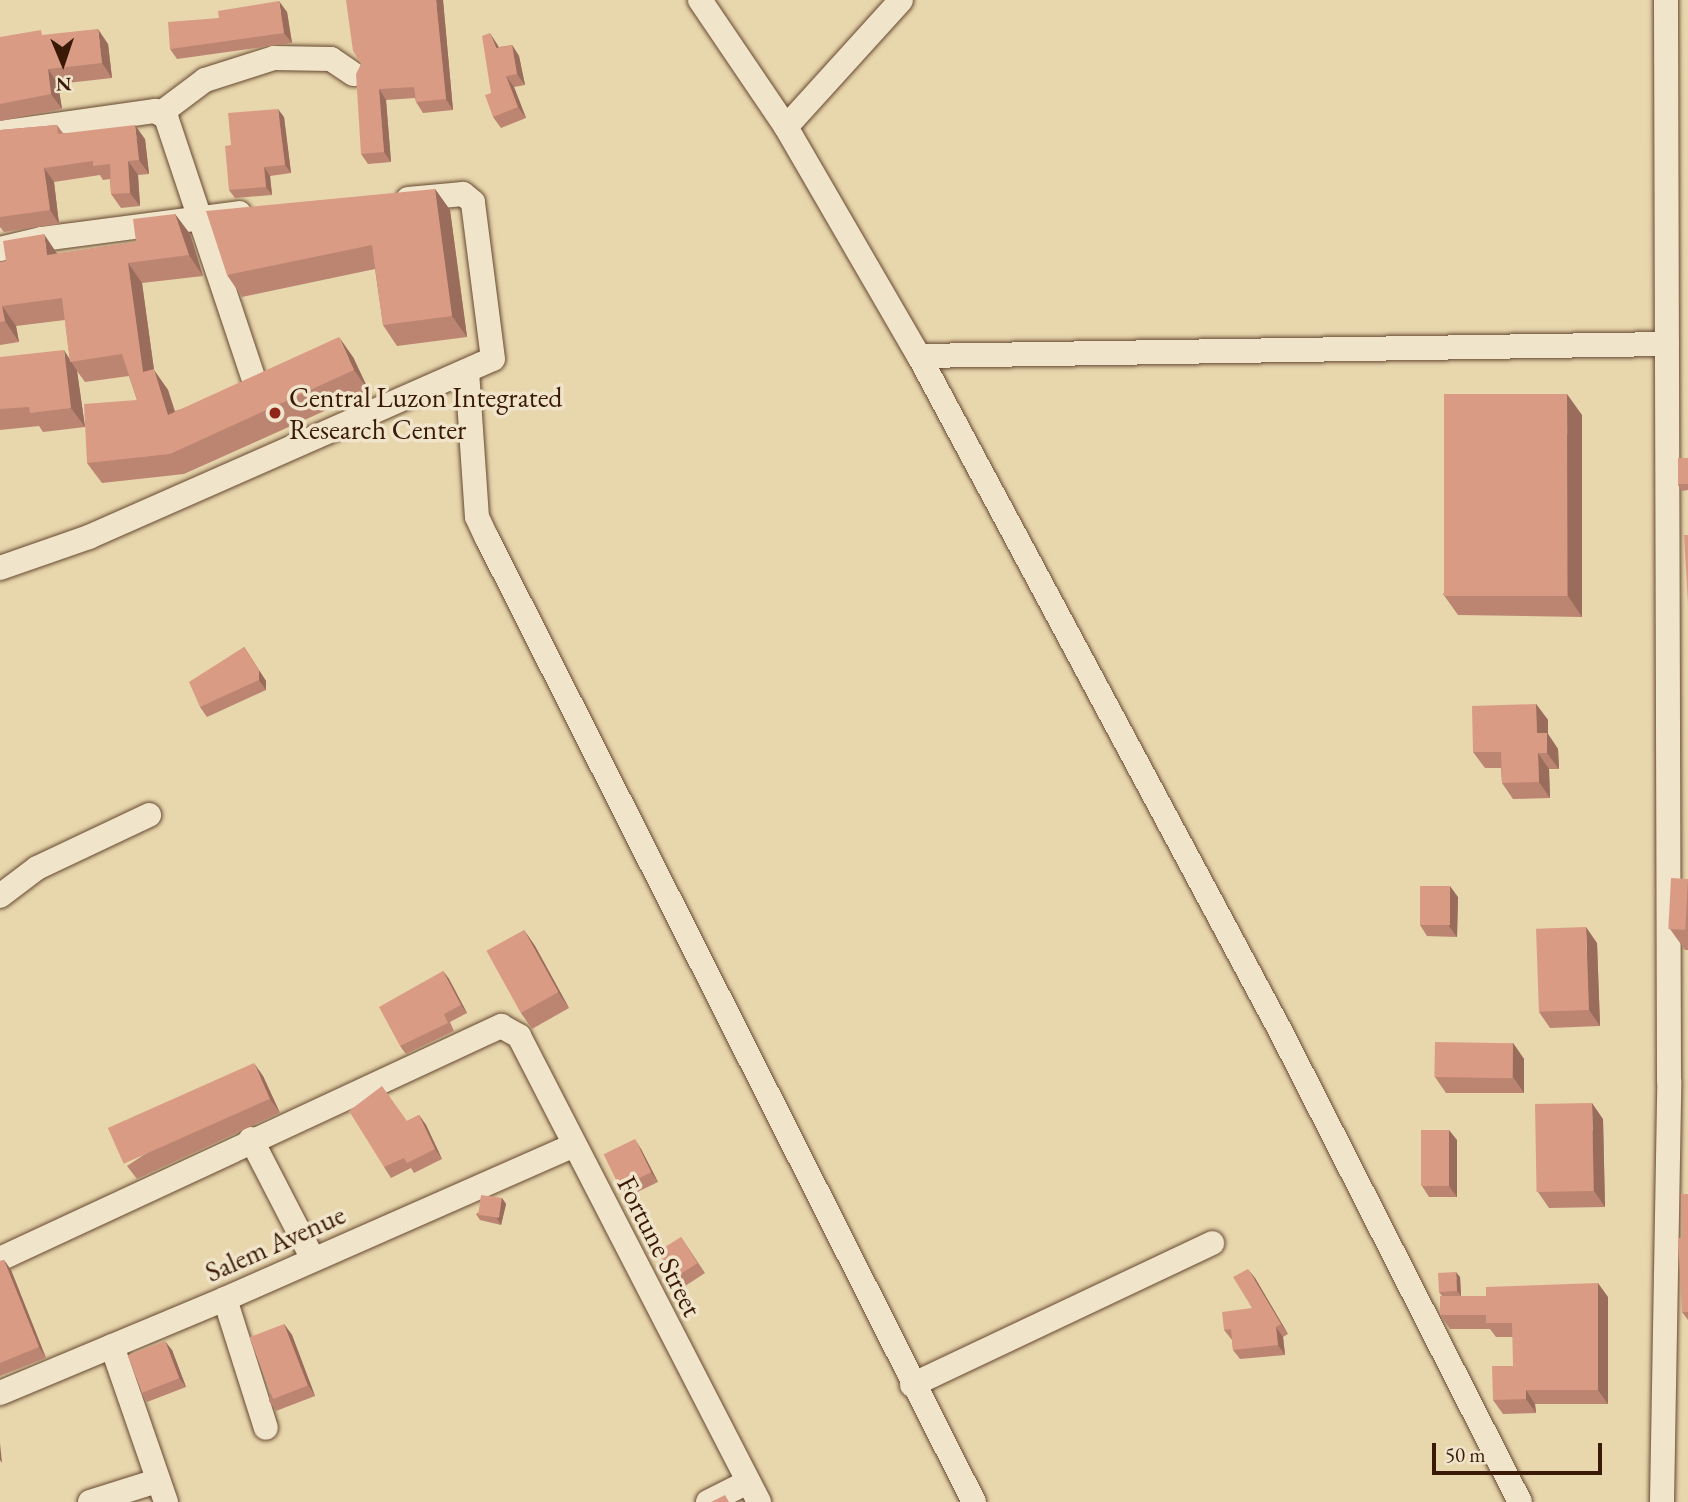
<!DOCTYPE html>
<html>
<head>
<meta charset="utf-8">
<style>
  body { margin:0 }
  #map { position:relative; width:1688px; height:1502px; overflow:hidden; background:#e8d6ad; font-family:"EB Garamond",serif }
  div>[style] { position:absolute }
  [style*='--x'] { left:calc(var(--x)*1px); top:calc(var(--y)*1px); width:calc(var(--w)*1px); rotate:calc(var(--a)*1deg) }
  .roads { filter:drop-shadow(0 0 2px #664930) drop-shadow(0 0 2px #664930) }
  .minor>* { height:24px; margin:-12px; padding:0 12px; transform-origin:12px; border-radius:12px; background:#f0e4ca }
  .wall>* { inset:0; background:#bb8572 }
  .shaded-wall>* { inset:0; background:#996c5c }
  .building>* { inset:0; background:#da9b84; transform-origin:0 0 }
  .dots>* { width:19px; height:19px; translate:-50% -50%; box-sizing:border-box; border:4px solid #f0e4ca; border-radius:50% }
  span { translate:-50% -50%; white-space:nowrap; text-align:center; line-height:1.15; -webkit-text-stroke:7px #f0e4ca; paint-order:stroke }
  .poi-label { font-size:28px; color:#3a1a07 }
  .left { translate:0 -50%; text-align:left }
  .street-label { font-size:28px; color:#3a1a07 }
  .north { position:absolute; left:28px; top:28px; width:70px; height:70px; -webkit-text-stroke:5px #f0e4ca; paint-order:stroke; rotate:178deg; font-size:19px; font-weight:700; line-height:28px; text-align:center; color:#3a1a07 }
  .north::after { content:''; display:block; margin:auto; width:24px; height:32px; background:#3a1a07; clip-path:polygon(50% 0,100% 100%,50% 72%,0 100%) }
  .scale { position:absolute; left:1432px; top:1443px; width:170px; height:32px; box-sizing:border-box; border:4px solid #3a1a07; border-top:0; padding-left:9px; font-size:21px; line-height:24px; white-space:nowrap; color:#3a1a07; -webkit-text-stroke:5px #f0e4ca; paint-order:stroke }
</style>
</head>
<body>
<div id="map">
  <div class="roads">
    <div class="minor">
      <div style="--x:700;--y:0;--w:153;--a:55.9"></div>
      <div style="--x:786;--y:127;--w:265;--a:59.9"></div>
      <div style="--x:919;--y:356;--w:767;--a:61.83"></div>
      <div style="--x:1281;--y:1032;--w:527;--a:63.05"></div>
      <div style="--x:161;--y:113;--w:55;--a:-36.9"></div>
      <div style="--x:205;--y:80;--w:72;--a:-17.7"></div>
      <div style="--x:274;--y:58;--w:57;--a:1"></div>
      <div style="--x:331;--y:59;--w:27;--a:34"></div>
      <div style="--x:786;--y:127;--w:171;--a:-47.8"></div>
      <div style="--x:0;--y:133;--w:157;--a:-8.1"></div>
      <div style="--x:155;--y:111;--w:13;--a:29"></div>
      <div style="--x:166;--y:117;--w:277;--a:71.5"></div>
      <div style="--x:0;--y:249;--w:43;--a:-13.4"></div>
      <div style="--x:42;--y:239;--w:199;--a:-7.5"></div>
      <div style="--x:919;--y:356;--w:748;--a:-0.92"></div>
      <div style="--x:467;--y:371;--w:146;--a:86.1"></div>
      <div style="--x:477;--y:517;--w:23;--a:65"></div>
      <div style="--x:487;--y:538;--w:1080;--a:63.2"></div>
      <div style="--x:0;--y:568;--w:94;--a:-19.2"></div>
      <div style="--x:89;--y:537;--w:441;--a:-23.8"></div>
      <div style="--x:493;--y:359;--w:158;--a:-97.3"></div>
      <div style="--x:473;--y:202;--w:13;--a:-141"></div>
      <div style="--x:463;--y:194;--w:55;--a:174.8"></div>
      <div style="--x:0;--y:896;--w:46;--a:-37.1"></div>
      <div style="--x:37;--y:868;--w:124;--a:-25.3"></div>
      <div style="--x:251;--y:1139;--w:135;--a:62.7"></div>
      <div style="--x:0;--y:1259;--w:553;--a:-24.94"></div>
      <div style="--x:501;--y:1026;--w:21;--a:29"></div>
      <div style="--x:519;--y:1036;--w:524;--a:62.75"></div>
      <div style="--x:225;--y:1299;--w:135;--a:72.4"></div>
      <div style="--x:112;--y:1346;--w:165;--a:70.9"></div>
      <div style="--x:912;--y:1385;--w:332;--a:-25.3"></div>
      <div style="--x:0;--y:1393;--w:244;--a:-22.7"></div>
      <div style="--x:225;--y:1299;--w:381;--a:-23.8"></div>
      <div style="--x:90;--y:1502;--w:70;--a:-17.4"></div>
      <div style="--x:708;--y:1502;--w:45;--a:-26.6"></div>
      <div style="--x:1662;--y:1502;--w:421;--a:-89"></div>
      <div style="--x:1669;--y:1081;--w:1081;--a:-90.16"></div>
    </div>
  </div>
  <div class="wall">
    <div style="clip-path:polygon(443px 0,453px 110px,423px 113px,416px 102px,415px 98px,386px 100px,391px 162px,368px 164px,361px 154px,361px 64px)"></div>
    <div style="clip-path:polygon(287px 12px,292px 43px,177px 59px,170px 49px)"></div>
    <div style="clip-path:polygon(45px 35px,108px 44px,112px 78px,58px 84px,62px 109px,0 121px,0 37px)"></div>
    <div style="clip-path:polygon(497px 44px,499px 47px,512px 45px,519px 56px,525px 85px,514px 87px,526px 118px,501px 128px,493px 117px,491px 93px)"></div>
    <div style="clip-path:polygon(284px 117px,291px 173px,270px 176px,272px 195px,235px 198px,229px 190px,231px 145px)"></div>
    <div style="clip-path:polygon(57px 125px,63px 133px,145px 139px,149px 174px,138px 175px,140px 206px,121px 208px,111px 194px,110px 179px,103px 180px,100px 175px,54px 182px,59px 224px,4px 232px,0 227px,0 130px)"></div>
    <div style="clip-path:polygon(435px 189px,450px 210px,467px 337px,397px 346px,383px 325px,375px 269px,242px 297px,227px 275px)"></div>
    <div style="clip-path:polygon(175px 214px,190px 234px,203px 276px,142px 283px,154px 370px,168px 390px,175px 411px,353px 357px,369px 391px,184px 474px,102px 483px,87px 463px,137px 400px,129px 376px,85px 382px,77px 371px,85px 427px,43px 432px,39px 426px,0 430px,0 357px,70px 360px,65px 320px,16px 326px,19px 342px,0 345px,0 262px,136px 242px)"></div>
    <div style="clip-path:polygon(1582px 415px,1582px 617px,1458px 615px,1443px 594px)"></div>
    <div style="clip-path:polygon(1688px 458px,1688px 490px,1682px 491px,1678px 485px)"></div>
    <div style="clip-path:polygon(244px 647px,266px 681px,266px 690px,207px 717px,200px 707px)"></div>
    <div style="clip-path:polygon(1536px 704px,1548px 720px,1548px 734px,1558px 749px,1559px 769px,1549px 769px,1550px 798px,1513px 799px,1502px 783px,1501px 768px,1485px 768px,1473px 752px)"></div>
    <div style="clip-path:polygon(1688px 879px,1688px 950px,1685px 950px,1670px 929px)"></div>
    <div style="clip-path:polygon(1458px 897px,1457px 937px,1427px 936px,1420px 925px)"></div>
    <div style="clip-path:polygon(524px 930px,535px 946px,569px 1008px,532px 1029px,521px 1013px)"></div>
    <div style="clip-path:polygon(1597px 943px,1600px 1026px,1550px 1028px,1539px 1012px)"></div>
    <div style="clip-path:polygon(443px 971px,449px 979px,467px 1013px,450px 1022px,454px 1031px,406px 1054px,400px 1046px)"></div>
    <div style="clip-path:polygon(1513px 1043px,1524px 1059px,1524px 1093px,1446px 1093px,1435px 1077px)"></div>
    <div style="clip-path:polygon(263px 1076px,280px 1113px,137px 1179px,127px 1166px)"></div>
    <div style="clip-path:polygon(419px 1115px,426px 1125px,442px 1159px,414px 1173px,411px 1168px,391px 1178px,384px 1167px,407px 1121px)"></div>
    <div style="clip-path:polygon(1603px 1119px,1605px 1207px,1549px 1208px,1538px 1192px)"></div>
    <div style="clip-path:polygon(1457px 1140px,1457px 1197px,1429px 1197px,1422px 1186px)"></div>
    <div style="clip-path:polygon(641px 1149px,658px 1182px,627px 1197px,620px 1187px)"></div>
    <div style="clip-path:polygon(502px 1198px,506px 1204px,501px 1225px,480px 1220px,476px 1214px)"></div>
    <div style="clip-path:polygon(681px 1237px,705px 1273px,682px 1288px,674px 1278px)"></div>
    <div style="clip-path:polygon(4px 1260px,11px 1270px,46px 1358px,0 1376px,0 1261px)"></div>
    <div style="clip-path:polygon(1460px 1277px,1461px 1296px,1608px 1297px,1608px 1404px,1535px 1404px,1536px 1413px,1503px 1414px,1493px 1400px,1513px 1366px,1513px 1337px,1496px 1337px,1490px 1329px,1450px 1329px,1440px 1315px,1442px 1296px,1439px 1292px)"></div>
    <div style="clip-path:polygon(1255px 1278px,1288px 1334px,1283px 1337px,1285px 1355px,1240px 1359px,1233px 1350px,1232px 1340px,1224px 1330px,1252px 1308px)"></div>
    <div style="clip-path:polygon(1682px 1312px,1688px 1312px,1688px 1320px)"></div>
    <div style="clip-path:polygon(284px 1324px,292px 1335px,315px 1396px,276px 1411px,269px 1401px)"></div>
    <div style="clip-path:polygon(172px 1350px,186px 1387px,147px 1402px,141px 1393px)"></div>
  </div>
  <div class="shaded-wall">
    <div style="clip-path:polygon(436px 0,443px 0,453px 110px,446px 99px)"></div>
    <div style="clip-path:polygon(279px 1px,287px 12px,292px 43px,284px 33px)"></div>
    <div style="clip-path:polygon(98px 29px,108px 44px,112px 78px,102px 63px)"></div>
    <div style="clip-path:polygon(490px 33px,497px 44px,503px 59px,496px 48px)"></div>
    <div style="clip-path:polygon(512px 45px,519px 56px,525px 85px,517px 74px)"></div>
    <div style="clip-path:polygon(48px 69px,58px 84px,62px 109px,51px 94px)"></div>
    <div style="clip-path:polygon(506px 76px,514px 87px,526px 118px,518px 107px)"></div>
    <div style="clip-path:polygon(379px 89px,386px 100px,391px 162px,384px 152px)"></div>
    <div style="clip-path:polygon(278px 109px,284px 117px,291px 173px,285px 165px)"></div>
    <div style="clip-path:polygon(135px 125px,145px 139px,149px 174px,139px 160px)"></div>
    <div style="clip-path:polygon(128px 161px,138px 175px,140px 206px,130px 193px)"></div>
    <div style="clip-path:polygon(264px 167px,270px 176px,272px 195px,266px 187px)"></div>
    <div style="clip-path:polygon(44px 168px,54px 182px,59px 224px,50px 210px)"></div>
    <div style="clip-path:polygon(435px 189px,450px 210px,467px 337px,452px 316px)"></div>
    <div style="clip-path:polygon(175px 214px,190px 234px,203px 276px,189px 255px)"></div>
    <div style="clip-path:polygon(44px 234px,58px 255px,47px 255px)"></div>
    <div style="clip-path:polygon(128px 263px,142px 283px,154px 370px,168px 390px,182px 435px,168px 415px,143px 372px)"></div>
    <div style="clip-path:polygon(2px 306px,16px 326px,19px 342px,5px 321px)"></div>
    <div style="clip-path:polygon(339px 337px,353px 357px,369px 391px,354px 370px)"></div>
    <div style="clip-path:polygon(64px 350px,77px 371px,85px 427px,71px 408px)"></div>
    <div style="clip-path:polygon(1567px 394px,1582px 415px,1582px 617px,1568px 596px)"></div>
    <div style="clip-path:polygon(244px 647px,266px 681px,266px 690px,259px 680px)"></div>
    <div style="clip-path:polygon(1536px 704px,1548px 720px,1548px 734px,1558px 749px,1559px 769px,1547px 753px,1537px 733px)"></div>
    <div style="clip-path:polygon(1538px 753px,1549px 769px,1550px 798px,1539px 782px)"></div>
    <div style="clip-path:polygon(1450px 886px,1458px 897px,1457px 937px,1449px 926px)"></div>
    <div style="clip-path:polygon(1586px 927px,1597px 943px,1600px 1026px,1589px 1010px)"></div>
    <div style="clip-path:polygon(524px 930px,535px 946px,569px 1008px,558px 992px)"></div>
    <div style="clip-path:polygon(443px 971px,449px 979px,467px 1013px,461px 1005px)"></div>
    <div style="clip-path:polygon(1513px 1043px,1524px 1059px,1524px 1093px,1513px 1077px)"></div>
    <div style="clip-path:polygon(254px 1063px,263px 1076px,280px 1113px,270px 1099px)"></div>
    <div style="clip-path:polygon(1592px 1103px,1603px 1119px,1605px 1207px,1594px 1191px)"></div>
    <div style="clip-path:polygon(419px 1115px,426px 1125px,442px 1159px,435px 1149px)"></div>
    <div style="clip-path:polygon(1449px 1130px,1457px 1140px,1457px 1197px,1449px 1186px)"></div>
    <div style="clip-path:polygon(635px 1139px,641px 1149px,658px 1182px,651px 1172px)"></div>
    <div style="clip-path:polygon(502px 1198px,506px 1204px,501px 1225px,497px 1219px)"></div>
    <div style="clip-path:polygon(4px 1260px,11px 1270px,46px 1358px,39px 1347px)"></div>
    <div style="clip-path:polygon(1248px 1269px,1255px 1278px,1288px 1334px,1281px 1324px)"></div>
    <div style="clip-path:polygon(1456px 1272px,1460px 1277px,1461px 1296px,1457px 1291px)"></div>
    <div style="clip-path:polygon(1598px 1283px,1608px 1297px,1608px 1404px,1598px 1390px)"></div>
    <div style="clip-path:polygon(284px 1324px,292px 1335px,315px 1396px,308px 1385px)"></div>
    <div style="clip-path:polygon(1276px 1327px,1283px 1337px,1285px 1355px,1278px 1345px)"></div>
    <div style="clip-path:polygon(165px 1341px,172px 1350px,186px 1387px,179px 1378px)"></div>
    <div style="clip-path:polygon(1526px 1390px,1535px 1404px,1536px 1413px,1526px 1399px)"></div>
    <div style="clip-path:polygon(0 1443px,2px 1463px,0 1460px)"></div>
  </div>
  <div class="building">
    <div style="clip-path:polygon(346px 0,436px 0,446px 99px,416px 102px,414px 87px,379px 89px,384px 152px,361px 154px,356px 74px,361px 64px,353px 51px)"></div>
    <div style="clip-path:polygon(279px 1px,284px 33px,170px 49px,168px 22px,219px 18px,218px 11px)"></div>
    <div style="clip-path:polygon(98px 29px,102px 63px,48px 69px,51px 94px,0 104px,0 37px,41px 30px,42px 35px)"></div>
    <div style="clip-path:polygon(490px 33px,496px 48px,512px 45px,517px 74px,506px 76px,518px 107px,493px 117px,485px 95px,491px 93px,482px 36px)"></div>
    <div style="clip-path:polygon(278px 109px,285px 165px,264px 167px,266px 187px,229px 190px,225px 146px,231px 145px,228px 113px)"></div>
    <div style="clip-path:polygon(57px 125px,58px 134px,135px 125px,139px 160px,128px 161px,130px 193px,111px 194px,110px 164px,93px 166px,93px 161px,44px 168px,50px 210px,0 217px,0 130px)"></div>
    <div style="clip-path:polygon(435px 189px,452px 316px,383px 325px,372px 245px,227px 275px,206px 211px)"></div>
    <div style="clip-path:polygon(175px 214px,189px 255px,128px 263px,143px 372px,154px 369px,168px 415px,339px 337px,354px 370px,170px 454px,87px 463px,84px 404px,137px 400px,122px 354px,70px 362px,62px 298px,2px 306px,5px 321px,0 322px,0 262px,6px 261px,3px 241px,44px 234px,47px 255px,136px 242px,133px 219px)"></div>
    <div style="clip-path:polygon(64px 350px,71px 408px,30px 413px,29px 407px,0 409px,0 357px)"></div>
    <div style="left:1567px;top:394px;width:202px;height:123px;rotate:90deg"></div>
    <div style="left:1688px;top:458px;width:26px;height:10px;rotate:90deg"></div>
    <div style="clip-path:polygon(1684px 535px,1688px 535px,1688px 604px)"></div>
    <div style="clip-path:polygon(244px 647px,259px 670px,259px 680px,200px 707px,189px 682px)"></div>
    <div style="clip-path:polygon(1536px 704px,1537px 733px,1547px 733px,1547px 753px,1538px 753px,1539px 782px,1502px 783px,1501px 752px,1473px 752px,1472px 706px)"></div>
    <div style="left:1671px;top:878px;width:17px;height:51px;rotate:3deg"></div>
    <div style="left:1420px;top:886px;width:30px;height:39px"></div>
    <div style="left:1586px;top:927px;width:83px;height:50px;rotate:88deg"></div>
    <div style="left:524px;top:930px;width:71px;height:43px;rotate:61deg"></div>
    <div style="clip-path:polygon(443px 971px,461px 1005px,444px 1014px,448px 1023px,400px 1046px,379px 1007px)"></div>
    <div style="left:1435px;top:1042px;width:78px;height:35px;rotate:1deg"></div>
    <div style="left:254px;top:1063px;width:39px;height:160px;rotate:66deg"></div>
    <div style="clip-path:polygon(382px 1086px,407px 1121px,419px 1115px,435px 1149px,407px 1163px,404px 1158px,384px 1167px,349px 1111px)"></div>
    <div style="left:1592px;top:1103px;width:88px;height:57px;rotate:89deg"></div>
    <div style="left:1421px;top:1130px;width:28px;height:56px"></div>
    <div style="left:635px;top:1139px;width:37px;height:35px;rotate:64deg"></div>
    <div style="clip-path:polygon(1681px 1194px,1688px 1194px,1688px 1312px,1682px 1312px,1678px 1238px,1682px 1238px)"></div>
    <div style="left:481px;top:1195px;width:21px;height:20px;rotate:8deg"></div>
    <div style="left:681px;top:1237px;width:31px;height:28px;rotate:58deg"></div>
    <div style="clip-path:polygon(4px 1260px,39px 1347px,0 1363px,0 1261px)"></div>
    <div style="clip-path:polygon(1248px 1269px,1281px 1324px,1276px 1327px,1278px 1345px,1233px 1350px,1231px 1329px,1224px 1330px,1222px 1312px,1252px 1308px,1233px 1277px)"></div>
    <div style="left:1456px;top:1272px;width:19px;height:18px;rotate:87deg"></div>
    <div style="clip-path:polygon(1598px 1283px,1598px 1390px,1526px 1390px,1526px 1399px,1493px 1400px,1492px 1366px,1513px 1366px,1512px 1323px,1486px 1323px,1486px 1315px,1440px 1315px,1440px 1296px,1486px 1296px,1486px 1287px)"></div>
    <div style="left:284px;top:1324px;width:66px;height:37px;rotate:69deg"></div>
    <div style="left:165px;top:1341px;width:40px;height:40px;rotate:69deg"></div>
    <div style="clip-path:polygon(725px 1495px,729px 1502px,711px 1502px)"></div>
  </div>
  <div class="dots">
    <div style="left:275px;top:413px;background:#8f2418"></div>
  </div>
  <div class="poi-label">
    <span class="left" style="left:289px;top:413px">Central Luzon Integrated<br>Research Center</span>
  </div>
  <div class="street-label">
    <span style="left:275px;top:1243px;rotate:-24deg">Salem Avenue</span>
    <span style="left:660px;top:1246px;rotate:63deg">Fortune Street</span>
  </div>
  <div class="north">N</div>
  <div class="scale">50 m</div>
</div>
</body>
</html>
